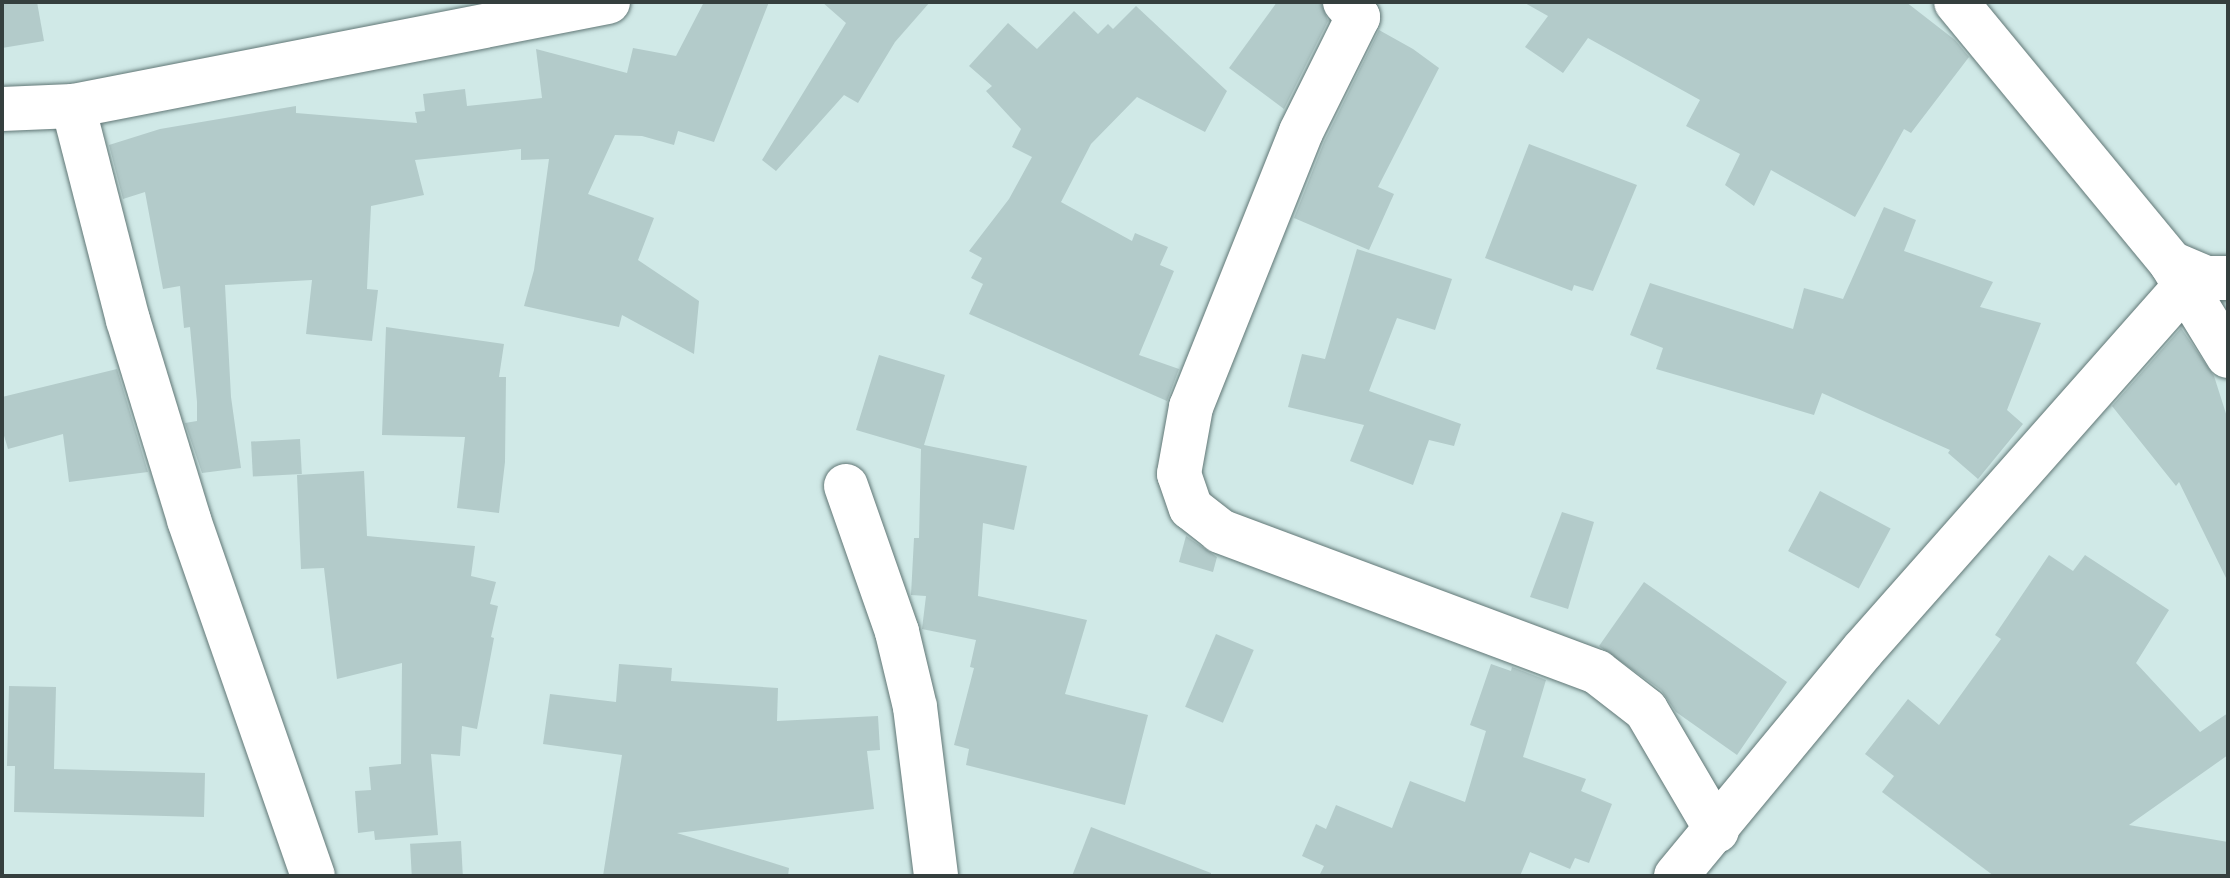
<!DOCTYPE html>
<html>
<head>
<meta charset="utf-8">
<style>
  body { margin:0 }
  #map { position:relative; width:2230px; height:878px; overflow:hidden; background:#d0e9e7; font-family:"Source Sans 3",sans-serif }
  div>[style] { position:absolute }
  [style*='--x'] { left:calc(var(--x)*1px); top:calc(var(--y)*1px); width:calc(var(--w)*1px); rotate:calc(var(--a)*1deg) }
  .building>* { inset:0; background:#b3cbca; transform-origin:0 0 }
  .roads { filter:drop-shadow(0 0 2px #617776) drop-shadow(0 0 2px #617776) }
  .minor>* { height:44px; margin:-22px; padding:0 22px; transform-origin:22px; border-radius:22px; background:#fff }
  span { translate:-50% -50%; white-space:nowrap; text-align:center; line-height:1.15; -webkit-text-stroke:6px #ddf6f5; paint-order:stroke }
  .frame { position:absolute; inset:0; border:4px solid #353f3e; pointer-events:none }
</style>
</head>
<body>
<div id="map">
  <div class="building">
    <div style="clip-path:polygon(2px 2px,37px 2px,44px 41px,2px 48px)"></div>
    <div style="clip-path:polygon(704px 2px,769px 2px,714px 142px,678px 131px,674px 145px,642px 136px,615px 135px,588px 194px,654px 218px,638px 260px,699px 301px,694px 354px,622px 315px,619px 327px,524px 306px,534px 270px,549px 159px,521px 160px,521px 149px,415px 160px,424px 195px,371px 206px,367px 289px,378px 290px,372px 341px,306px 334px,312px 280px,225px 285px,231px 397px,241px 468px,202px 473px,185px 423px,197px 421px,197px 402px,190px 327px,184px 328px,180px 286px,163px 289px,145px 192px,123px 199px,109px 145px,160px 129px,296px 106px,296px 113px,417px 123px,415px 112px,425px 111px,423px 94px,465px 89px,467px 106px,542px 98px,536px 49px,627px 73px,633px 48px,676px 56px)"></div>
    <div style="clip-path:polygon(822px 2px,930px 2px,895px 42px,858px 103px,844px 95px,776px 171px,762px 160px,846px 23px)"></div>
    <div style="clip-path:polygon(1277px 2px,1321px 2px,1328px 21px,1284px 109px,1229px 68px)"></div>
    <div style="clip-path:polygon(1523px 2px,1906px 2px,1955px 40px,1969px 57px,1911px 133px,1904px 129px,1855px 217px,1771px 170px,1754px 206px,1725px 185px,1740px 154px,1686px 126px,1700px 100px,1588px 38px,1563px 73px,1525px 47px,1548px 16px)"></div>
    <div style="clip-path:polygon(1136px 6px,1227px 91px,1205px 132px,1137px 97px,1091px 144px,1061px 202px,1132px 241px,1135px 233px,1168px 247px,1160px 265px,1174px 271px,1139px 355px,1179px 369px,1167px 401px,969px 314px,983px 284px,971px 278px,982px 258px,969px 251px,1009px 199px,1032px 157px,1012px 147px,1021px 129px,986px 91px,992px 86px,969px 66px,1008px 23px,1037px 49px,1074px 11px,1098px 34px,1108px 24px,1113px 29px)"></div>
    <div style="clip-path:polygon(1379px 30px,1413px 49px,1439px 68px,1378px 187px,1394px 194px,1369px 250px,1294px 218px,1324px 142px)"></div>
    <div style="clip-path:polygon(1529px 144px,1637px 185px,1593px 291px,1574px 285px,1572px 291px,1485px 258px)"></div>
    <div style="clip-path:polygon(1884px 207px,1916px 220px,1904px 251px,1993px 282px,1980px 307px,2041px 323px,2007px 410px,2023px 424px,1978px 479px,1948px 453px,1950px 450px,1822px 393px,1814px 415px,1656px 369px,1663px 348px,1630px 335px,1650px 283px,1793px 329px,1804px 288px,1843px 299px)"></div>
    <div style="clip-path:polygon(1357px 249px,1452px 279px,1435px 330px,1397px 318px,1369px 391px,1461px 424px,1454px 446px,1429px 440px,1413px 485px,1350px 461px,1364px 425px,1288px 407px,1302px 354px,1325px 359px)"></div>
    <div style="clip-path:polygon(386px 327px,504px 344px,499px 377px,506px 377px,505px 462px,499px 513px,457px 508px,465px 437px,382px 435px)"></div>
    <div style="clip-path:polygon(2181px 328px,2214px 376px,2228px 420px,2228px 582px,2179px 482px,2176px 486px,2112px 406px)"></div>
    <div style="clip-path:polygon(879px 355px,945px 375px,924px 445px,1027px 466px,1014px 530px,983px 523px,978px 596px,1087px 620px,1065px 694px,1148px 715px,1125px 805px,966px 765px,969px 749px,954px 745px,974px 668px,970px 667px,976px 640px,922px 629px,926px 596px,911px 595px,914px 538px,919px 538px,921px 449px,856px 430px)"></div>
    <div style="clip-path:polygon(117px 369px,148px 472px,69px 482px,63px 434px,8px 449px,2px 429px,2px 397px)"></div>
    <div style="left:300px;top:439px;width:35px;height:49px;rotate:87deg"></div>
    <div style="clip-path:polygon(364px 471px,367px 536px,475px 546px,471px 576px,496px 582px,490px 604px,498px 606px,491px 637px,494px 638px,477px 729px,462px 726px,460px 756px,431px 754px,438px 835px,375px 840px,374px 831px,358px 833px,355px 791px,371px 790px,369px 767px,401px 764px,402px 663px,337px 679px,324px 568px,301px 569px,297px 475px)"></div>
    <div style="left:1820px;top:491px;width:80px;height:68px;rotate:28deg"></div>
    <div style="clip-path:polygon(1562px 512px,1594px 522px,1568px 609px,1530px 597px)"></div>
    <div style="clip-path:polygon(1186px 536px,1217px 557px,1213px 572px,1179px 562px)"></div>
    <div style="clip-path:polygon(2049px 555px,2073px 571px,2085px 555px,2169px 610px,2136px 663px,2200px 732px,2228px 713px,2228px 755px,2129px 825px,2228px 842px,2228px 876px,1994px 876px,1882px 792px,1894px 776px,1865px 754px,1908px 699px,1939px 725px,2001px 639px,1995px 635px)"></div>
    <div style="clip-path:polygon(1644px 582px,1787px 682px,1737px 755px,1676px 712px,1661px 690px,1599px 646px)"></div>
    <div style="left:1216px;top:634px;width:41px;height:79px;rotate:23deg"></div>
    <div style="clip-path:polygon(619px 664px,672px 668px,671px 681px,778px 688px,777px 721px,878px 716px,880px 750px,867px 751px,874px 809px,677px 833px,789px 868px,788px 876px,603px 876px,622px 755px,543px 744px,550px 694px,616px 702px)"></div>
    <div style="clip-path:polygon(1491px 664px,1511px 671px,1512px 667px,1546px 680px,1523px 757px,1586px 779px,1581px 791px,1612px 804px,1589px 863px,1575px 858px,1570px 869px,1530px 852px,1520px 876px,1319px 876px,1324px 866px,1302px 856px,1316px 824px,1326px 829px,1336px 805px,1392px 828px,1410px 781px,1465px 802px,1486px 731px,1470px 725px)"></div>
    <div style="clip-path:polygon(9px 686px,56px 687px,54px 769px,205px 773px,204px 817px,14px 812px,15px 766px,7px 766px)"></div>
    <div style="clip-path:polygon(1091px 827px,1211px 873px,1211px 876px,1072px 876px)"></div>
    <div style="left:461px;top:841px;width:35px;height:51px;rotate:87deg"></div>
  </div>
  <div class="roads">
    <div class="minor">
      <div style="--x:1345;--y:2;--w:20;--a:49"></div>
      <div style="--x:1358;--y:17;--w:128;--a:116.4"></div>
      <div style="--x:1301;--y:132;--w:296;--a:111.8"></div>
      <div style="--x:1191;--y:407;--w:68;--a:100.2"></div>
      <div style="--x:1179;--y:474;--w:36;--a:71"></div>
      <div style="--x:1191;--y:508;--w:37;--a:38"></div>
      <div style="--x:1220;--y:531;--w:403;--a:20.5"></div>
      <div style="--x:1597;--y:672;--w:62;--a:37.8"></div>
      <div style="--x:1646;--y:710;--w:140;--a:59.6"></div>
      <div style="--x:1956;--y:2;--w:338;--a:50.5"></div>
      <div style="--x:2171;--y:263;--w:109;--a:58.5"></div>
      <div style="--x:73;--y:106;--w:221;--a:75.6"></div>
      <div style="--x:128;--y:320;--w:209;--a:73"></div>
      <div style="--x:189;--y:520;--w:377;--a:70.8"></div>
      <div style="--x:2;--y:109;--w:71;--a:-2.4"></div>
      <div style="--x:73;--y:106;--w:545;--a:-11"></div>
      <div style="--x:2171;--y:263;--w:39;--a:23"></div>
      <div style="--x:2207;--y:278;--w:21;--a:0"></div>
      <div style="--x:846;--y:486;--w:155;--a:70.7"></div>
      <div style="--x:897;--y:632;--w:77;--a:76.5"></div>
      <div style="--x:915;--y:707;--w:170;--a:82.9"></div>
      <div style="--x:1676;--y:876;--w:293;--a:-50.4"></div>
      <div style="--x:1863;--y:650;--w:486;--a:-48.5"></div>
    </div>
  </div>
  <div class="frame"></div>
</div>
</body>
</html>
